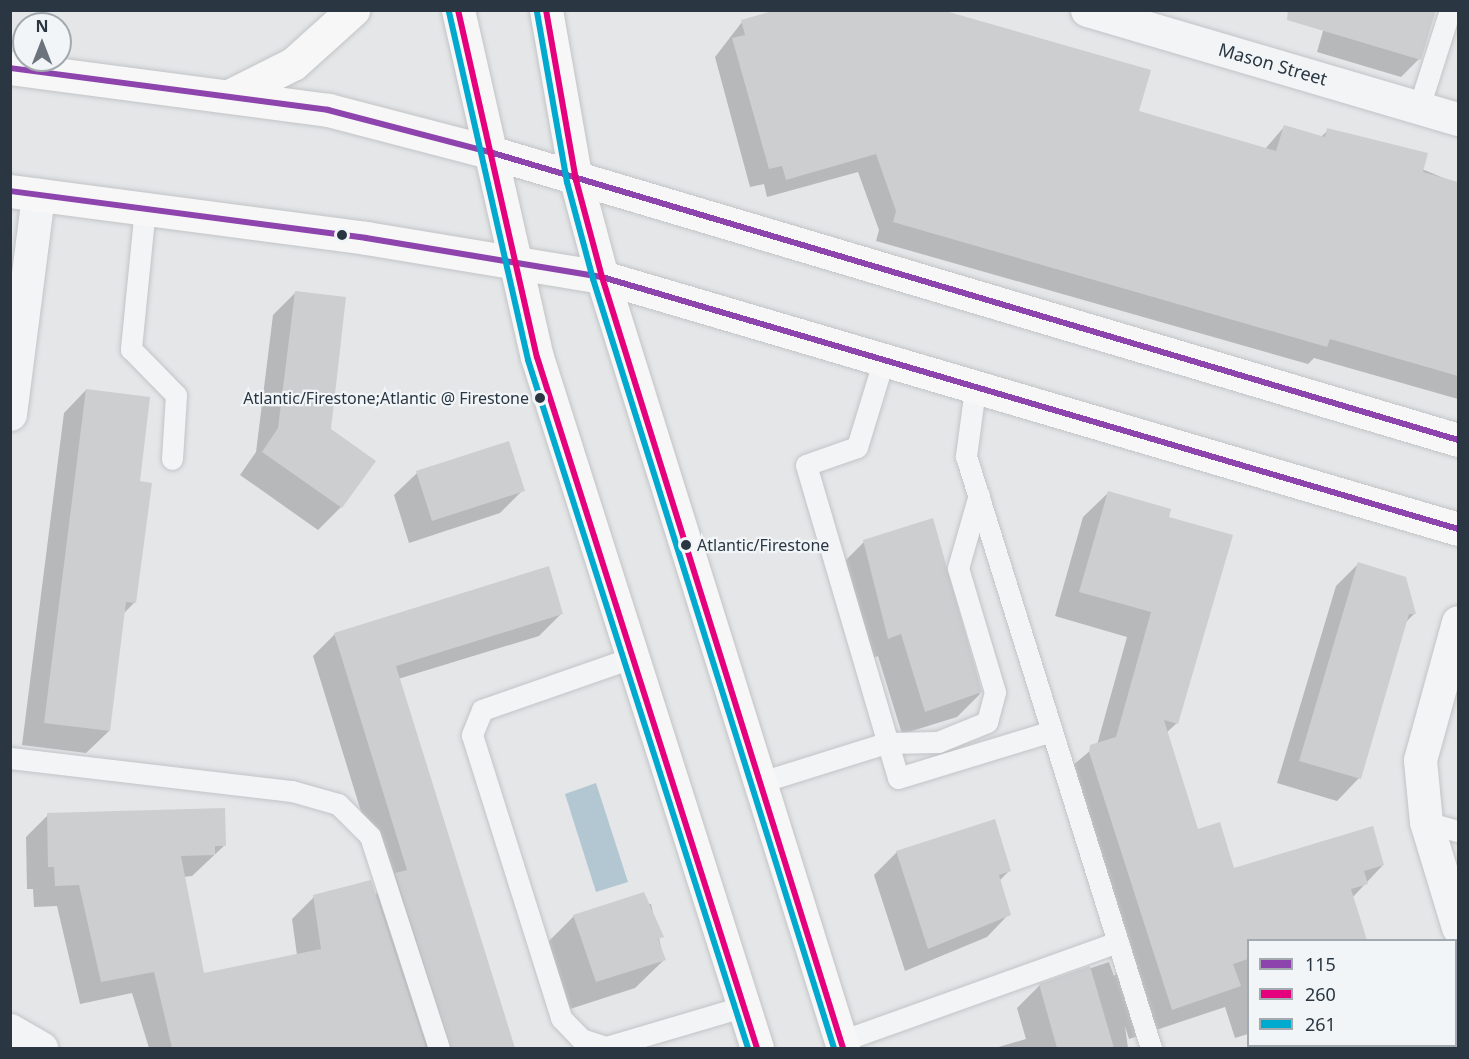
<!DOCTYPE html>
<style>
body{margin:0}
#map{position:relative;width:1469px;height:1059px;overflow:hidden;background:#e4e6e8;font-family:"Noto Sans",sans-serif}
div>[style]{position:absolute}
.water>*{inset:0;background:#b3c7d2}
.shadow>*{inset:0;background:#0003}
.building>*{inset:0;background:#ccced0}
.roads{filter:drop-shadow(0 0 2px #c2c4c6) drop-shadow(0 0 2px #c2c4c6)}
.lane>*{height:21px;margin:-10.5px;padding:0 10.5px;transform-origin:10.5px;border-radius:10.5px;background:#f3f4f5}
.street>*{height:33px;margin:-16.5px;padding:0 16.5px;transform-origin:16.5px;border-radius:16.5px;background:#f3f4f5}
.primary>*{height:33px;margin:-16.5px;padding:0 16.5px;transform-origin:16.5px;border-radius:16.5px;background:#f7f7f7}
.bus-1>*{height:6px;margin:-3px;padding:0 3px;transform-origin:3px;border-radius:3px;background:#8e44ad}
.bus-2>*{height:6px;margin:-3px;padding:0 3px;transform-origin:3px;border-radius:3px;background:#e5007d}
.bus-3>*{height:6px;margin:-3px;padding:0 3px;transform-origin:3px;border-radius:3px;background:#00a9ce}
.dots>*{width:16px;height:16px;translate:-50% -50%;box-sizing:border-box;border:3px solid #f2f5f7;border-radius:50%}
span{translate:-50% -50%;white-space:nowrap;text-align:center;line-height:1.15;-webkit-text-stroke:4.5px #f2f5f7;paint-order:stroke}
.bus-label{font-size:16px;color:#2a3742}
.right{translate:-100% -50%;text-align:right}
.left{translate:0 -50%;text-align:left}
.street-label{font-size:18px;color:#2a3742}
.frame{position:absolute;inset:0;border:12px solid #2a3742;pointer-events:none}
.legend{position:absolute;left:1247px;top:939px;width:210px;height:108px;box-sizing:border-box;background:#f2f5f7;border:2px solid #a2a9af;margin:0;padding:8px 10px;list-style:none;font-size:18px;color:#2a3742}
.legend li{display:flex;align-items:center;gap:12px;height:30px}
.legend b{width:30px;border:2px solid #a2a9af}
.north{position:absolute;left:12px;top:12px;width:60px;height:60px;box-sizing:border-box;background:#f2f5f7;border:2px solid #a2a9af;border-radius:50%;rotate:0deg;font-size:16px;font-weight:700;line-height:24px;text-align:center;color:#2a3742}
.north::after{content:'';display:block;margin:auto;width:21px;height:27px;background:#6b747c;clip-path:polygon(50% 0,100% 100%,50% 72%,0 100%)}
</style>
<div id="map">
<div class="water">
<div style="clip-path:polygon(596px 783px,628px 882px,596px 892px,565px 794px)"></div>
</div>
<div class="shadow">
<div style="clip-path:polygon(1329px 10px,1419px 59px,1401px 77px,1317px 52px)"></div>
<div style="clip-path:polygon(742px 22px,1137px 112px,1265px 149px,1284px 127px,1321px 137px,1328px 130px,1458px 184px,1458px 399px,1314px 358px,1308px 364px,876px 241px,879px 230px,858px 172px,767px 197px,764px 184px,750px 187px,715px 57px)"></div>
<div style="clip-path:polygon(296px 292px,330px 430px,341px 507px,318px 530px,240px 475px,256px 452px,273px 315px)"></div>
<div style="clip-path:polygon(86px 390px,139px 482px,135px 602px,123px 614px,109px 731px,86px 753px,22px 745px,64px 413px)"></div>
<div style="clip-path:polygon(417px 473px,523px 490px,500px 513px,409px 543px,394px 495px)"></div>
<div style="clip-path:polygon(1108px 493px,1167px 518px,1177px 723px,1166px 733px,1197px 831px,1233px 870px,1383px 865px,1352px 898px,1365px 940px,1248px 940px,1248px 1034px,1235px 1038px,1225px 1007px,1129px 1039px,1125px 1026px,1128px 1048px,995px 1048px,1026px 1039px,1017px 1008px,1040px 985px,1109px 962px,1114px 976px,1122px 968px,1066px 771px,1097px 745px,1127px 637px,1055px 616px,1083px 517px)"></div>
<div style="clip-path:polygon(932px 520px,980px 694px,957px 717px,902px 734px,878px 656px,865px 661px,841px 565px,864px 542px)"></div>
<div style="clip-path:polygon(1359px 563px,1414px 614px,1405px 623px,1359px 778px,1337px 801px,1277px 783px,1336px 586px)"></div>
<div style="clip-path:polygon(561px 614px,539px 636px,398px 679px,513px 1048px,149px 1048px,132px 993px,80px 1004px,57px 906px,34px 907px,33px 889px,27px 889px,26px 837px,48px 815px,225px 845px,192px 876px,183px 877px,203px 975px,297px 955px,292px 919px,314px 897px,374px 896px,384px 886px,313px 656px,335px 634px)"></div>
<div style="clip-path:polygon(897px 852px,1009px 871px,999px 881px,1009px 914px,987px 937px,905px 971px,874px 875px)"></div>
<div style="clip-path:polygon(651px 904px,664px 960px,635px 988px,567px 1010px,545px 945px,574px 916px)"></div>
</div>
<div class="building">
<div style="clip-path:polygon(776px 10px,942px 10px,1151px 70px,1139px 111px,1276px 151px,1284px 125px,1325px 137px,1327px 128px,1428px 153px,1423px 172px,1458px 182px,1458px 376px,1330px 339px,1327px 347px,893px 222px,896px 211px,876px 154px,786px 180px,782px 166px,769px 169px,732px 38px,745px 35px,741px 20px)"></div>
<div style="clip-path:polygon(1288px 10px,1436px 10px,1421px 60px,1287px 20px)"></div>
<div style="clip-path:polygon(295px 291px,346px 297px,331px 429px,376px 461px,342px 508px,262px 452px,278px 428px)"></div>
<div style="clip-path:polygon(86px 389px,150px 397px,140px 481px,152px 483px,136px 603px,126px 602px,110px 731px,44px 723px)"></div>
<div style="clip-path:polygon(509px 441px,525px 491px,432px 521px,416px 471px)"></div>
<div style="clip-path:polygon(1108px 491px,1171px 509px,1169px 517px,1233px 535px,1178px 724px,1164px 720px,1198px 829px,1220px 822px,1234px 868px,1373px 826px,1384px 865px,1364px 871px,1368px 884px,1351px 889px,1367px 940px,1248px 940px,1248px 959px,1233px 964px,1241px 986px,1172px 1010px,1089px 752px,1090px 745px,1116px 737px,1151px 612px,1079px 592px)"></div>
<div style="clip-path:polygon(933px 518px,982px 692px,925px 712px,901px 634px,888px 639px,863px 540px)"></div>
<div style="clip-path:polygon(1358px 562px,1406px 577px,1416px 614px,1409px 614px,1361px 779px,1299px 761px)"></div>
<div style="clip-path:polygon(549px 566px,563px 614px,396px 666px,515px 1048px,451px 1048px,395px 873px,407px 870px,334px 633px)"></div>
<div style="clip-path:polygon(225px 808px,226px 846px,215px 846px,215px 855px,181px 856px,204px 973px,321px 949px,313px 895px,371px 880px,426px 1048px,172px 1048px,154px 972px,101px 982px,79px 885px,55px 886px,54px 867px,48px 867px,47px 813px)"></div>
<div style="clip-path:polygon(995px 819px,1011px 871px,999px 875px,1011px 915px,928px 949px,896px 851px)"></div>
<div style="clip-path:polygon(644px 892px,664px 937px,658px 939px,666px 960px,596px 982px,573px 915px)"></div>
<div style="clip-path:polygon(1090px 966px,1114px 1048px,1057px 1048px,1039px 984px)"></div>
</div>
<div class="roads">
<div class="lane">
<div style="left:1419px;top:107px;width:102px;rotate:-72.3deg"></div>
<div style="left:145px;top:208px;width:142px;rotate:95.7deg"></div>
<div style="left:131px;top:349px;width:64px;rotate:45.6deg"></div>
<div style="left:176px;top:395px;width:64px;rotate:93.6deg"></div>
<div style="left:883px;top:362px;width:89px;rotate:107deg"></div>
<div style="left:857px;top:447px;width:54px;rotate:160.6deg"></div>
<div style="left:806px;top:465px;width:326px;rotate:73.6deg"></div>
<div style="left:898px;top:778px;width:161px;rotate:-17deg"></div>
<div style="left:975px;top:389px;width:68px;rotate:97.7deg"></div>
<div style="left:966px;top:456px;width:620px;rotate:72.65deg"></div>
<div style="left:631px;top:658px;width:158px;rotate:160.8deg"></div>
<div style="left:482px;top:710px;width:27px;rotate:112deg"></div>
<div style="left:472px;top:735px;width:297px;rotate:72.5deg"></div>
<div style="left:561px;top:1018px;width:29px;rotate:46deg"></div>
<div style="left:581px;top:1039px;width:26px;rotate:18deg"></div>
<div style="left:606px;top:1047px;width:142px;rotate:-16.4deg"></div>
<div style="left:10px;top:758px;width:284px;rotate:6.7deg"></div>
<div style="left:292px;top:791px;width:48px;rotate:15.8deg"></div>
<div style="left:338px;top:804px;width:45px;rotate:45deg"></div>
<div style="left:370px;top:836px;width:223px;rotate:72deg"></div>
<div style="left:758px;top:783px;width:134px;rotate:-17.4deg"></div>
<div style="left:886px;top:743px;width:52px;rotate:-1.1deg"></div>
<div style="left:938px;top:742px;width:53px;rotate:-22.2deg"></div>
<div style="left:987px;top:722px;width:31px;rotate:-75deg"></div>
<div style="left:995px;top:692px;width:129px;rotate:-106.6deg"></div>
<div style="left:958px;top:568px;width:76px;rotate:-74deg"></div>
<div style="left:1426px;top:822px;width:33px;rotate:16deg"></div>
<div style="left:841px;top:1041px;width:294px;rotate:-19.7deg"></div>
</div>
<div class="street">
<div style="left:1087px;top:10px;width:387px;rotate:16.4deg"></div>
<div style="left:10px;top:414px;width:221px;rotate:-82.7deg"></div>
<div style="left:1458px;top:622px;width:143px;rotate:105.4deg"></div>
<div style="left:1420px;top:760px;width:62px;rotate:84.5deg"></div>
<div style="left:1426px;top:822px;width:110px;rotate:73.1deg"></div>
<div style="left:10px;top:1030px;width:36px;rotate:30deg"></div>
</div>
<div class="primary">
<div style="left:458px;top:10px;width:356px;rotate:77.2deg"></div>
<div style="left:537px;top:357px;width:725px;rotate:72.34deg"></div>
<div style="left:546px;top:10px;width:173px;rotate:80deg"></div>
<div style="left:576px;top:180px;width:100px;rotate:75deg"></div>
<div style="left:602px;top:277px;width:808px;rotate:72.64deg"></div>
<div style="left:10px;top:68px;width:321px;rotate:7.5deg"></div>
<div style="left:328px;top:110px;width:171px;rotate:14.6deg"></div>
<div style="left:493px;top:153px;width:1007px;rotate:16.56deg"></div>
<div style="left:231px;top:95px;width:69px;rotate:-26.6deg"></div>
<div style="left:293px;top:64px;width:81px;rotate:-42deg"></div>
<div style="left:10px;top:191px;width:359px;rotate:7.5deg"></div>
<div style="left:366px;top:238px;width:239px;rotate:9.4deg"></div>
<div style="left:602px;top:277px;width:892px;rotate:16.4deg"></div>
</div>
</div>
<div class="bus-1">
<div style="left:10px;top:68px;width:321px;rotate:7.5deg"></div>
<div style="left:328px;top:110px;width:171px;rotate:14.6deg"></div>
<div style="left:493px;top:153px;width:1007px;rotate:16.56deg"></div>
<div style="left:10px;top:191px;width:359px;rotate:7.5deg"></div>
<div style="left:366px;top:238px;width:239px;rotate:9.4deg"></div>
<div style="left:602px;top:277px;width:892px;rotate:16.4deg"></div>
</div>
<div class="bus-2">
<div style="left:458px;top:10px;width:356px;rotate:77.2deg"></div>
<div style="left:537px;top:357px;width:725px;rotate:72.34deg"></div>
<div style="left:546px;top:10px;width:173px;rotate:80deg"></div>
<div style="left:576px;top:180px;width:100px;rotate:75deg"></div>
<div style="left:602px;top:277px;width:808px;rotate:72.64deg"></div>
</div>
<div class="bus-3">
<div style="left:449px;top:12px;width:357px;rotate:77.2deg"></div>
<div style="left:528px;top:360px;width:722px;rotate:72.27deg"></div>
<div style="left:537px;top:12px;width:173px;rotate:80deg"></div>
<div style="left:567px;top:182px;width:100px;rotate:75deg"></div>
<div style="left:593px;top:279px;width:806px;rotate:72.6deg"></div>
</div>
<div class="dots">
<div style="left:342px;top:235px;background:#2a3742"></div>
<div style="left:540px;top:398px;background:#2a3742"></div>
<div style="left:686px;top:545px;background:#2a3742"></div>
</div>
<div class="bus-label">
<span class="right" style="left:529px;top:398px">Atlantic/Firestone;Atlantic @ Firestone</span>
<span class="left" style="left:697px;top:545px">Atlantic/Firestone</span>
</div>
<div class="street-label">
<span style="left:1273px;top:64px;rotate:16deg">Mason Street</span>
</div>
<div class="frame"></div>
<ul class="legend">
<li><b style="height:8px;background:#8e44ad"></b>115</li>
<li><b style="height:8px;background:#e5007d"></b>260</li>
<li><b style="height:8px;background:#00a9ce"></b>261</li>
</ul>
<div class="north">N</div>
</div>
